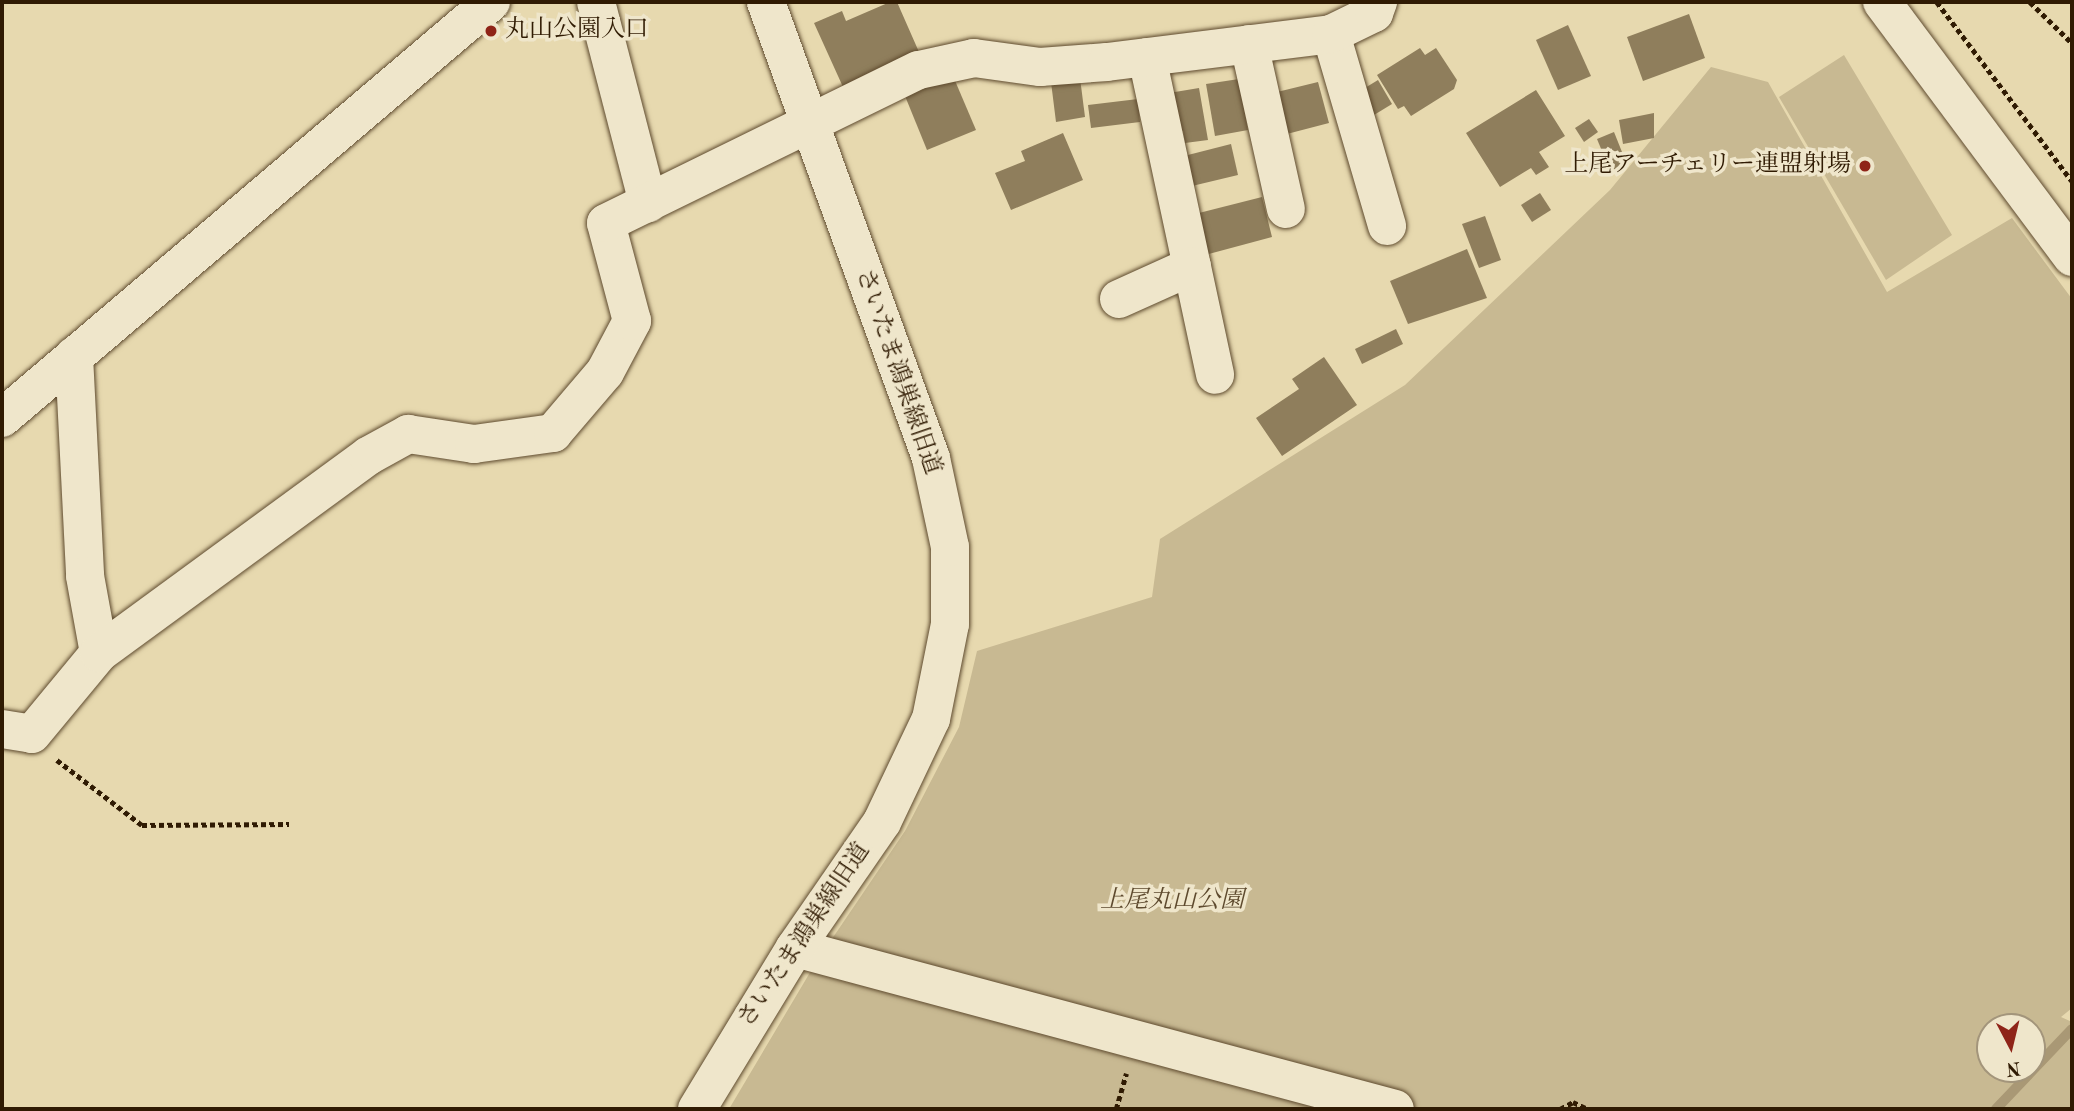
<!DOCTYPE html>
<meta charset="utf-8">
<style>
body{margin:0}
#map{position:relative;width:2074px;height:1111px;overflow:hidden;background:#e7d9af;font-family:"Old Standard TT","Noto Serif JP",serif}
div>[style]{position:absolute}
.green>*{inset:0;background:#c8b992}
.stream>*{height:10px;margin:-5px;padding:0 5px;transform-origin:5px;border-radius:5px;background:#a99875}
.building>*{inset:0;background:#8f7e5c}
.path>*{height:4.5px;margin-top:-2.25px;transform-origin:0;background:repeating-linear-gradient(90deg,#301b03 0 5px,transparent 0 8.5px)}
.roads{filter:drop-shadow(0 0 2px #5e4a2e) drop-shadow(0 0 2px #5e4a2e)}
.minor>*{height:38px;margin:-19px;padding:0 19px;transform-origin:19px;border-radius:19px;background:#efe6cb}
.dots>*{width:19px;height:19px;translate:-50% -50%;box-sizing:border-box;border:4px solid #efe6cb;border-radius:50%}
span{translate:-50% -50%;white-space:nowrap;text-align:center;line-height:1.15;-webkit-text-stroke:7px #efe6cb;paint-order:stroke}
.poi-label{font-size:24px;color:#301b03}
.left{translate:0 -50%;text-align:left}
.right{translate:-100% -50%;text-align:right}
.street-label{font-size:24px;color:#301b03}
.park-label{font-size:24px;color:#5e4a2e;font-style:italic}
.frame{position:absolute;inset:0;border:4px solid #301b03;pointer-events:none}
.north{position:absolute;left:1976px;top:1013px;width:70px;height:70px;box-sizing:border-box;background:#efe6cb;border:2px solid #a3957b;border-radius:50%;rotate:173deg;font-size:19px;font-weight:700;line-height:28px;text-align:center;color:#301b03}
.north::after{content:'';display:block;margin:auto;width:24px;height:32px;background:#8f2418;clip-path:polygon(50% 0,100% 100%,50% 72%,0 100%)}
</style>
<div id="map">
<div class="green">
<div style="clip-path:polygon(1844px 55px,1952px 235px,1886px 280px,1779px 97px)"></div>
<div style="clip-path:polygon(evenodd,1711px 67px,1768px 82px,1887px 292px,2012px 218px,2072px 299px,2072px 1008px,2061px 1017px,2072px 1022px,2072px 1109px,729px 1109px,815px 964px,905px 831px,959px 727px,977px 651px,1152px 597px,1160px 539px,1405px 385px,1610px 190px,1711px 67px,1990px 1027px,2032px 1027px,2032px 1069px,1990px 1069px,1990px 1027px)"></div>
</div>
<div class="stream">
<div style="left:1996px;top:1109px;width:110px;rotate:-46.5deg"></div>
</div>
<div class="building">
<div style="clip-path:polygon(890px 2px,897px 2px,919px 52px,843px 87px,814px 23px,842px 11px,846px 21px)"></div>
<div style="clip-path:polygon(1689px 14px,1705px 58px,1643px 81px,1627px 37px)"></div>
<div style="clip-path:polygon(1568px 25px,1591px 76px,1558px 90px,1536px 40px)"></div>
<div style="clip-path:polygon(1420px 48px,1425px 55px,1436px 48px,1457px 80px,1454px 89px,1411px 116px,1404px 106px,1398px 109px,1377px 75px)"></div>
<div style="clip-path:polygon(953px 76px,976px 130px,927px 150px,905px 96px)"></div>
<div style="clip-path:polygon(1080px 78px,1085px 117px,1056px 122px,1051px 82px)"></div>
<div style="clip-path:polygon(1239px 79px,1248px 130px,1215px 136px,1206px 84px)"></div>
<div style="clip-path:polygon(1378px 80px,1392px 104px,1374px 115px,1360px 91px)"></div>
<div style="clip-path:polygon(1318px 82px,1329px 123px,1283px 135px,1273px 93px)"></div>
<div style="clip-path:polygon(1199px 88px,1208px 140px,1185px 143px,1183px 131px,1175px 132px,1169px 93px)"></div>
<div style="clip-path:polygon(1536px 90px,1565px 136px,1539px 152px,1549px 167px,1536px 175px,1531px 168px,1500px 187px,1466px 133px)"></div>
<div style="clip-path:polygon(1138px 99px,1140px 122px,1091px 128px,1088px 105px)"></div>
<div style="clip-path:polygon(1654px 113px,1654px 138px,1623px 144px,1619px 120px)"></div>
<div style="clip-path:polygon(1589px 119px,1598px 132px,1584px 142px,1575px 128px)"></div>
<div style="clip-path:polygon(1614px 132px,1628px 167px,1611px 173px,1597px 139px)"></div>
<div style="clip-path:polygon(1063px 133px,1083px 180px,1011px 210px,995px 173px,1025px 161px,1021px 151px)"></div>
<div style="clip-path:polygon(1231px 144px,1238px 175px,1192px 186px,1184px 156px)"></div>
<div style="clip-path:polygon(1540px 193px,1551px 210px,1532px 222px,1521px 205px)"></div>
<div style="clip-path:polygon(1262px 197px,1272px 237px,1205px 255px,1195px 214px)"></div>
<div style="clip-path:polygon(1485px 216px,1501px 260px,1479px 268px,1462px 224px)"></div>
<div style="clip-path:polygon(1467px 249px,1487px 298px,1408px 324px,1390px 281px)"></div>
<div style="clip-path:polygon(1396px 329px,1403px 344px,1362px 364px,1355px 349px)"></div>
<div style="clip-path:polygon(1324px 357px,1357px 405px,1282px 456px,1256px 418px,1299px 389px,1292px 379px)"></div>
</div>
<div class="path">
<div style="left:1937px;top:2px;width:224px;rotate:53deg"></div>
<div style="left:2030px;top:2px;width:59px;rotate:44.3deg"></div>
<div style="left:57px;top:760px;width:107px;rotate:37.4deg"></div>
<div style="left:142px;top:825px;width:147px;rotate:-0.4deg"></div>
<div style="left:1116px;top:1109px;width:37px;rotate:-74deg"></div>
<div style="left:1560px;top:1109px;width:15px;rotate:-28deg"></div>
<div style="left:1573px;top:1102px;width:17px;rotate:25deg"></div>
</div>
<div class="roads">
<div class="minor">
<div style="left:596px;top:2px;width:208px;rotate:75.5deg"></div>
<div style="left:1882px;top:2px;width:318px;rotate:53.3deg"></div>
<div style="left:1331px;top:34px;width:200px;rotate:73.7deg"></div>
<div style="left:1249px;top:44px;width:169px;rotate:77.4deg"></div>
<div style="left:1147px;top:57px;width:325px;rotate:77.9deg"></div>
<div style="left:1119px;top:299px;width:80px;rotate:-24.3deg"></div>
<div style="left:74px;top:356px;width:220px;rotate:87.1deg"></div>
<div style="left:85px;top:576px;width:78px;rotate:79.7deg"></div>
<div style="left:2px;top:418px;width:642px;rotate:-40.39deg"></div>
<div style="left:2px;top:729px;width:30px;rotate:9deg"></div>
<div style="left:32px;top:734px;width:105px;rotate:-50.4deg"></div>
<div style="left:99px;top:653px;width:333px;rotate:-36.2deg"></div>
<div style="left:368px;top:456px;width:46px;rotate:-28.8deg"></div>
<div style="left:408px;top:434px;width:67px;rotate:8.6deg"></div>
<div style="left:474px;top:444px;width:80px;rotate:-7.9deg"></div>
<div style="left:553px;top:433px;width:80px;rotate:-49.6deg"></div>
<div style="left:605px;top:372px;width:58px;rotate:-62.1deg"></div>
<div style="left:632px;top:321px;width:101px;rotate:-104.9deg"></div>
<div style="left:606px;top:223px;width:348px;rotate:-26.1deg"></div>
<div style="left:919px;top:70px;width:56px;rotate:-12.3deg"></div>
<div style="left:974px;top:58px;width:67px;rotate:7.8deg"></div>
<div style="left:1040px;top:67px;width:67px;rotate:-4.3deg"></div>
<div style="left:1107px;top:62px;width:226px;rotate:-7.1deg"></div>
<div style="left:1331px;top:34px;width:48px;rotate:-26deg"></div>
<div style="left:1374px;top:13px;width:12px;rotate:-70deg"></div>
<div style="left:795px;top:948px;width:621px;rotate:15.02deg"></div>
<div style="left:697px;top:1109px;width:188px;rotate:-58.7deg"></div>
<div style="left:795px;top:948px;width:153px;rotate:-55.4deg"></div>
<div style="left:882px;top:822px;width:114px;rotate:-64.6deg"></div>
<div style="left:931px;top:719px;width:97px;rotate:-78.7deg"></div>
<div style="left:950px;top:624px;width:77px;rotate:-90deg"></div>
<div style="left:950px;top:547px;width:91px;rotate:-102.1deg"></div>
<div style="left:931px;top:458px;width:485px;rotate:-109.9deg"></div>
</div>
</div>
<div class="dots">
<div style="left:491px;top:31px;background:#8f2418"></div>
<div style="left:1865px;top:166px;background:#8f2418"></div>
</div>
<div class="poi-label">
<span class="left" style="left:505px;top:31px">丸山公園入口</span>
<span class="right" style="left:1851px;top:166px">上尾アーチェリー連盟射場</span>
</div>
<div class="street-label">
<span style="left:897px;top:372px;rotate:71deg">さいたま鴻巣線旧道</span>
<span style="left:805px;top:936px;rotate:-56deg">さいたま鴻巣線旧道</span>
</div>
<div class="park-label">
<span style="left:1172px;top:902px">上尾丸山公園</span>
</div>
<div class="frame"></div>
<div class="north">N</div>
</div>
